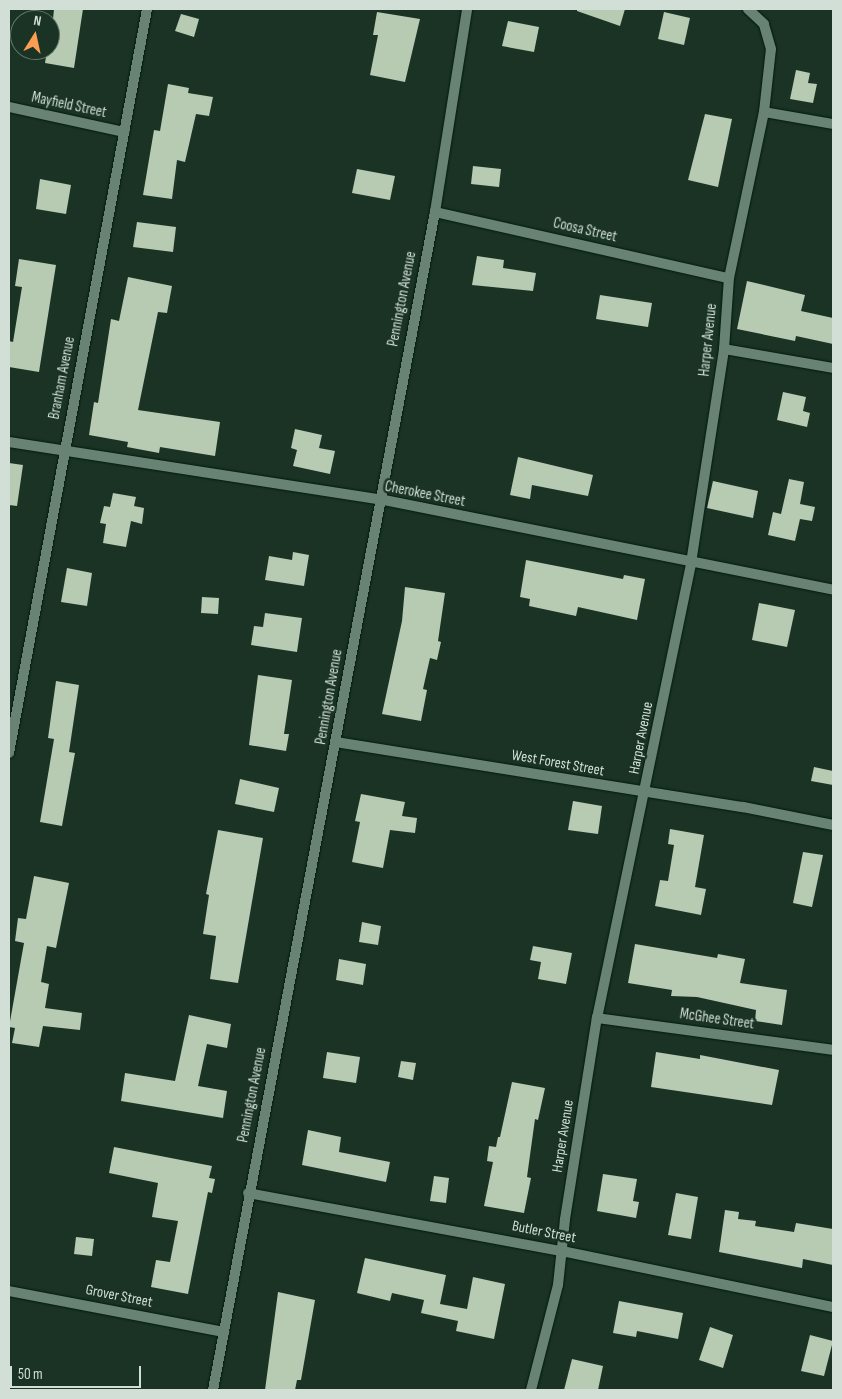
<!DOCTYPE html>
<style>
body{margin:0}
#map{position:relative;width:842px;height:1399px;overflow:hidden;background:#1a3325;font-family:"Sofia Sans Condensed",sans-serif}
div>[style]{position:absolute}
.building>*{inset:0;background:#b7cab2}
.roads{filter:drop-shadow(0 0 1px #031a0e) drop-shadow(0 0 1px #031a0e)}
.minor>*{height:10px;margin:-5px;padding:0 5px;transform-origin:5px;border-radius:5px;background:#688373}
span{translate:-50% -50%;white-space:nowrap;text-align:center;line-height:1.15;-webkit-text-stroke:5px #1a3325;paint-order:stroke}
.street-label{font-size:15px;color:#d1dfd6}
.frame{position:absolute;inset:0;border:10px solid #d1dfd6;pointer-events:none}
.north{position:absolute;left:10px;top:10px;width:50px;height:50px;box-sizing:border-box;background:#1a3325;border:1px solid #63786c;border-radius:50%;rotate:10deg;font-size:14px;font-weight:700;line-height:20px;text-align:center;color:#d1dfd6}
.north::after{content:'';display:block;margin:auto;width:18px;height:22px;background:#fb9e51;clip-path:polygon(50% 0,100% 100%,50% 72%,0 100%)}
.scale{position:absolute;left:10px;top:1366px;width:131px;height:22px;box-sizing:border-box;border:2px solid #d1dfd6;border-top:0;padding-left:6px;font-size:15px;line-height:18px;white-space:nowrap;color:#d1dfd6;-webkit-text-stroke:4px #1a3325;paint-order:stroke}
</style>
<div id="map">
<div class="building">
<div style="clip-path:polygon(54px 9px,83px 9px,74px 68px,45px 63px,47px 50px,50px 50px)"></div>
<div style="clip-path:polygon(577px 9px,625px 9px,620px 26px,577px 11px)"></div>
<div style="clip-path:polygon(377px 12px,420px 19px,405px 82px,370px 75px,378px 35px,373px 35px)"></div>
<div style="clip-path:polygon(664px 12px,690px 18px,684px 45px,658px 39px)"></div>
<div style="clip-path:polygon(181px 14px,199px 19px,194px 37px,175px 31px)"></div>
<div style="clip-path:polygon(508px 21px,539px 27px,534px 52px,502px 46px)"></div>
<div style="clip-path:polygon(796px 70px,810px 73px,808px 83px,817px 84px,813px 103px,790px 99px)"></div>
<div style="clip-path:polygon(168px 84px,189px 88px,188px 93px,213px 97px,209px 116px,196px 114px,185px 162px,177px 160px,172px 199px,143px 195px,154px 130px,160px 131px)"></div>
<div style="clip-path:polygon(705px 114px,732px 119px,718px 187px,688px 180px)"></div>
<div style="clip-path:polygon(473px 166px,501px 169px,499px 187px,471px 184px)"></div>
<div style="clip-path:polygon(357px 169px,395px 176px,390px 200px,352px 193px)"></div>
<div style="clip-path:polygon(40px 179px,71px 185px,66px 214px,36px 209px)"></div>
<div style="clip-path:polygon(137px 222px,176px 227px,173px 252px,133px 247px)"></div>
<div style="clip-path:polygon(477px 256px,504px 260px,503px 268px,536px 273px,533px 291px,472px 285px)"></div>
<div style="clip-path:polygon(19px 259px,56px 265px,39px 372px,9px 367px,9px 341px,13px 342px,22px 287px,15px 286px)"></div>
<div style="clip-path:polygon(128px 277px,172px 286px,167px 313px,158px 312px,138px 410px,220px 422px,215px 456px,160px 447px,159px 453px,127px 447px,128px 442px,89px 435px,94px 402px,98px 403px,111px 319px,119px 321px)"></div>
<div style="clip-path:polygon(747px 281px,805px 295px,801px 311px,833px 318px,833px 344px,796px 336px,795px 341px,737px 329px)"></div>
<div style="clip-path:polygon(600px 295px,652px 303px,648px 327px,596px 319px)"></div>
<div style="clip-path:polygon(783px 392px,806px 397px,803px 411px,810px 413px,807px 427px,777px 420px)"></div>
<div style="clip-path:polygon(295px 429px,322px 435px,319px 448px,335px 451px,330px 474px,293px 466px,297px 450px,291px 448px)"></div>
<div style="clip-path:polygon(518px 457px,593px 475px,588px 496px,532px 485px,530px 499px,510px 495px)"></div>
<div style="clip-path:polygon(9px 463px,23px 465px,17px 506px,9px 505px)"></div>
<div style="clip-path:polygon(789px 479px,804px 482px,800px 504px,815px 507px,812px 521px,800px 519px,795px 541px,768px 535px,773px 512px,781px 514px)"></div>
<div style="clip-path:polygon(713px 481px,758px 491px,753px 518px,707px 508px)"></div>
<div style="clip-path:polygon(113px 493px,136px 497px,134px 506px,144px 508px,142px 524px,131px 521px,126px 547px,103px 543px,106px 524px,100px 523px,104px 506px,110px 507px)"></div>
<div style="clip-path:polygon(293px 552px,309px 555px,304px 586px,265px 580px,269px 556px,292px 560px)"></div>
<div style="clip-path:polygon(526px 560px,623px 579px,624px 575px,645px 579px,637px 620px,578px 607px,576px 616px,529px 606px,530px 599px,520px 597px)"></div>
<div style="clip-path:polygon(67px 568px,92px 573px,87px 606px,61px 602px)"></div>
<div style="clip-path:polygon(405px 587px,445px 593px,438px 641px,441px 642px,437px 660px,430px 658px,423px 689px,427px 690px,421px 721px,382px 714px,402px 621px)"></div>
<div style="clip-path:polygon(202px 597px,219px 598px,218px 614px,201px 613px)"></div>
<div style="clip-path:polygon(759px 603px,795px 610px,787px 647px,752px 640px)"></div>
<div style="clip-path:polygon(265px 613px,302px 618px,297px 652px,251px 645px,254px 626px,263px 627px)"></div>
<div style="clip-path:polygon(258px 675px,292px 680px,284px 734px,289px 734px,286px 751px,249px 745px)"></div>
<div style="clip-path:polygon(56px 681px,79px 685px,69px 752px,75px 753px,62px 826px,40px 822px,54px 739px,48px 738px)"></div>
<div style="clip-path:polygon(814px 767px,833px 771px,833px 785px,811px 781px)"></div>
<div style="clip-path:polygon(240px 779px,279px 788px,274px 812px,235px 804px)"></div>
<div style="clip-path:polygon(361px 794px,405px 802px,402px 816px,417px 818px,415px 833px,390px 830px,383px 868px,352px 862px,360px 822px,355px 821px)"></div>
<div style="clip-path:polygon(573px 801px,602px 806px,598px 834px,568px 830px)"></div>
<div style="clip-path:polygon(670px 829px,704px 835px,695px 887px,706px 889px,701px 915px,655px 906px,660px 880px,668px 881px,674px 845px,668px 844px)"></div>
<div style="clip-path:polygon(218px 830px,263px 838px,238px 983px,210px 979px,216px 936px,203px 934px,209px 895px,206px 894px)"></div>
<div style="clip-path:polygon(803px 852px,823px 855px,812px 907px,793px 903px)"></div>
<div style="clip-path:polygon(34px 876px,69px 883px,56px 948px,47px 946px,41px 982px,49px 984px,45px 1008px,82px 1013px,80px 1030px,43px 1026px,39px 1047px,12px 1043px,15px 1028px,9px 1027px,24px 943px,15px 941px,18px 918px,26px 919px)"></div>
<div style="clip-path:polygon(362px 922px,381px 926px,378px 945px,359px 942px)"></div>
<div style="clip-path:polygon(635px 944px,717px 958px,718px 954px,745px 959px,740px 983px,787px 990px,782px 1025px,755px 1021px,756px 1010px,697px 997px,671px 996px,672px 990px,628px 983px)"></div>
<div style="clip-path:polygon(533px 946px,572px 953px,566px 984px,538px 979px,541px 962px,530px 960px)"></div>
<div style="clip-path:polygon(339px 959px,366px 964px,363px 985px,336px 980px)"></div>
<div style="clip-path:polygon(189px 1015px,231px 1024px,227px 1048px,207px 1044px,198px 1086px,227px 1091px,223px 1118px,121px 1101px,125px 1073px,175px 1081px)"></div>
<div style="clip-path:polygon(327px 1052px,360px 1057px,356px 1083px,323px 1078px)"></div>
<div style="clip-path:polygon(656px 1052px,700px 1059px,700px 1055px,779px 1070px,772px 1105px,651px 1087px)"></div>
<div style="clip-path:polygon(401px 1061px,416px 1063px,413px 1080px,398px 1077px)"></div>
<div style="clip-path:polygon(512px 1082px,545px 1088px,538px 1120px,535px 1119px,527px 1177px,531px 1178px,524px 1213px,484px 1206px,493px 1162px,487px 1161px,489px 1146px,496px 1147px,498px 1137px,500px 1137px)"></div>
<div style="clip-path:polygon(308px 1130px,341px 1137px,339px 1152px,390px 1162px,386px 1182px,302px 1165px)"></div>
<div style="clip-path:polygon(114px 1147px,212px 1166px,209px 1178px,215px 1179px,212px 1193px,208px 1192px,188px 1294px,151px 1287px,156px 1260px,170px 1262px,178px 1221px,152px 1217px,158px 1183px,109px 1173px)"></div>
<div style="clip-path:polygon(603px 1174px,637px 1179px,633px 1201px,639px 1202px,636px 1218px,597px 1211px)"></div>
<div style="clip-path:polygon(434px 1176px,449px 1178px,446px 1203px,430px 1201px)"></div>
<div style="clip-path:polygon(676px 1193px,698px 1197px,691px 1239px,668px 1235px)"></div>
<div style="clip-path:polygon(725px 1210px,739px 1212px,738px 1219px,756px 1221px,755px 1226px,794px 1232px,796px 1223px,833px 1229px,833px 1265px,803px 1259px,802px 1268px,719px 1252px)"></div>
<div style="clip-path:polygon(76px 1237px,94px 1239px,92px 1256px,74px 1254px)"></div>
<div style="clip-path:polygon(365px 1258px,446px 1275px,440px 1304px,467px 1309px,473px 1277px,505px 1284px,494px 1339px,456px 1331px,458px 1321px,421px 1313px,424px 1300px,392px 1293px,390px 1301px,357px 1293px)"></div>
<div style="clip-path:polygon(278px 1292px,315px 1300px,301px 1380px,297px 1380px,295px 1390px,265px 1390px)"></div>
<div style="clip-path:polygon(619px 1301px,683px 1313px,678px 1339px,637px 1331px,636px 1337px,613px 1333px)"></div>
<div style="clip-path:polygon(710px 1327px,733px 1335px,723px 1368px,699px 1360px)"></div>
<div style="clip-path:polygon(810px 1335px,833px 1341px,824px 1376px,801px 1371px)"></div>
<div style="clip-path:polygon(572px 1359px,603px 1366px,598px 1390px,564px 1390px)"></div>
</div>
<div class="roads">
<div class="minor">
<div style="left:9px;top:107px;width:118px;rotate:12.3deg"></div>
<div style="left:764px;top:112px;width:70px;rotate:9.9deg"></div>
<div style="left:435px;top:212px;width:301px;rotate:12.7deg"></div>
<div style="left:724px;top:349px;width:111px;rotate:9.9deg"></div>
<div style="left:9px;top:442px;width:374px;rotate:8.8deg"></div>
<div style="left:379px;top:499px;width:463px;rotate:11.3deg"></div>
<div style="left:336px;top:742px;width:412px;rotate:9.1deg"></div>
<div style="left:743px;top:807px;width:92px;rotate:11.3deg"></div>
<div style="left:9px;top:753px;width:757px;rotate:-79.49deg"></div>
<div style="left:597px;top:1018px;width:238px;rotate:7.7deg"></div>
<div style="left:248px;top:1193px;width:319px;rotate:10.5deg"></div>
<div style="left:562px;top:1251px;width:277px;rotate:11.7deg"></div>
<div style="left:9px;top:1291px;width:219px;rotate:10.8deg"></div>
<div style="left:213px;top:1390px;width:1199px;rotate:-79.33deg"></div>
<div style="left:435px;top:212px;width:206px;rotate:-81deg"></div>
<div style="left:531px;top:1390px;width:108px;rotate:-75.6deg"></div>
<div style="left:558px;top:1285px;width:66px;rotate:-83.9deg"></div>
<div style="left:565px;top:1219px;width:204px;rotate:-81deg"></div>
<div style="left:597px;top:1018px;width:465px;rotate:-78.3deg"></div>
<div style="left:691px;top:563px;width:217px;rotate:-81.2deg"></div>
<div style="left:724px;top:349px;width:71px;rotate:-86deg"></div>
<div style="left:729px;top:278px;width:170px;rotate:-78.1deg"></div>
<div style="left:764px;top:112px;width:63px;rotate:-83.7deg"></div>
<div style="left:771px;top:49px;width:26px;rotate:-106deg"></div>
<div style="left:764px;top:24px;width:22px;rotate:-137deg"></div>
</div>
</div>
<div class="street-label">
<span style="left:69px;top:105px;rotate:12deg">Mayfield Street</span>
<span style="left:585px;top:230px;rotate:13deg">Coosa Street</span>
<span style="left:402px;top:299px;rotate:-79deg">Pennington Avenue</span>
<span style="left:708px;top:340px;rotate:-84deg">Harper Avenue</span>
<span style="left:62px;top:378px;rotate:-79deg">Branham Avenue</span>
<span style="left:425px;top:494px;rotate:11deg">Cherokee Street</span>
<span style="left:329px;top:697px;rotate:-80deg">Pennington Avenue</span>
<span style="left:641px;top:738px;rotate:-79deg">Harper Avenue</span>
<span style="left:558px;top:763px;rotate:10deg">West Forest Street</span>
<span style="left:717px;top:1019px;rotate:8deg">McGhee Street</span>
<span style="left:252px;top:1095px;rotate:-79deg">Pennington Avenue</span>
<span style="left:563px;top:1136px;rotate:-81deg">Harper Avenue</span>
<span style="left:544px;top:1232px;rotate:11deg">Butler Street</span>
<span style="left:119px;top:1296px;rotate:11deg">Grover Street</span>
</div>
<div class="frame"></div>
<div class="north">N</div>
<div class="scale">50 m</div>
</div>
